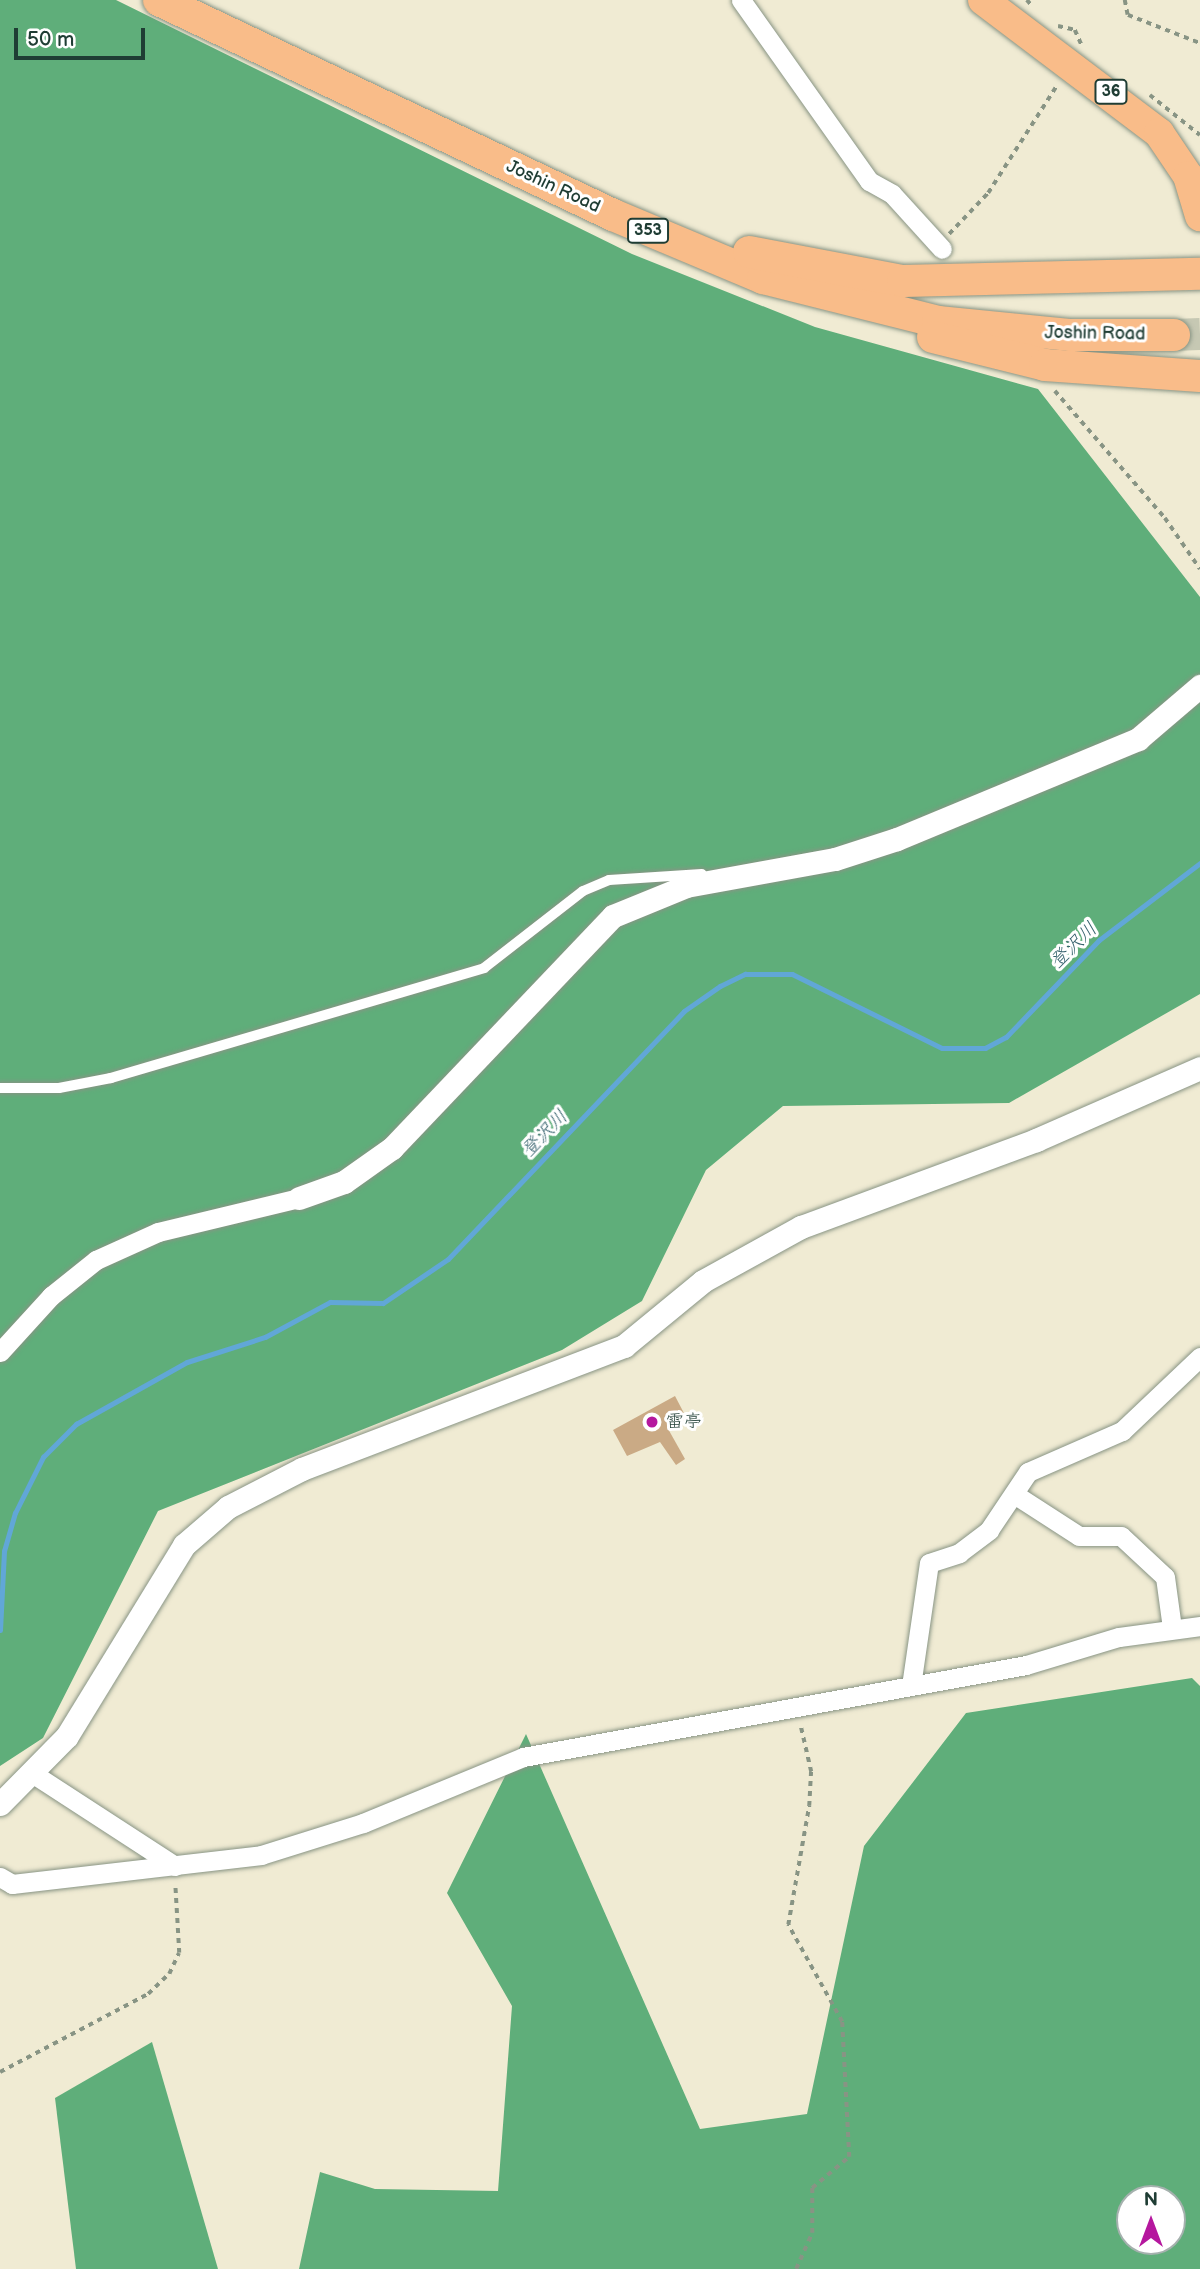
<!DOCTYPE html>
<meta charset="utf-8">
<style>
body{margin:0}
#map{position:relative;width:1200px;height:2269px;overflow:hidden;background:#f0ebd3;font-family:"Balsamiq Sans","Klee One",sans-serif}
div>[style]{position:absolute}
.forest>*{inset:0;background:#5fae7a}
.stream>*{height:5px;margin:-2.5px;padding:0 2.5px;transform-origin:2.5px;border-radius:2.5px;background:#61a7d7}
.building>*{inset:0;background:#caaa85}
.trunk-tunnel>*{height:32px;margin-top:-16px;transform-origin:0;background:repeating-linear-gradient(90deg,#c6c8b3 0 32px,transparent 0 48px)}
.path>*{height:3.5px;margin-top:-1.75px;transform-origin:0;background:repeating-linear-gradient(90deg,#889484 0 5px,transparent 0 10px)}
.roads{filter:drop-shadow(0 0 2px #889484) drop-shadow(0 0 2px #889484)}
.service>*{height:10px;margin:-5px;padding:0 5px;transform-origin:5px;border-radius:5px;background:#fff}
.minor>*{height:19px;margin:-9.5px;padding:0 9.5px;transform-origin:9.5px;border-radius:9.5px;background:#fff}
.tertiary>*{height:23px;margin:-11.5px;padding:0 11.5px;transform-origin:11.5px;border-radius:11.5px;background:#fff}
.primary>*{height:30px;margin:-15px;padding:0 15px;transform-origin:15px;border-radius:15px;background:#f9bc89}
.trunk>*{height:32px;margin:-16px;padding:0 16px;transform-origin:16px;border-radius:16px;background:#f9bc89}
.dots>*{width:19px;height:19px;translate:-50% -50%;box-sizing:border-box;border:4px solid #fff;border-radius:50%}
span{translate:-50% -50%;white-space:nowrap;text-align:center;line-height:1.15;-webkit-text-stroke:6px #fff;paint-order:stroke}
.shield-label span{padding:2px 5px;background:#fff;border:2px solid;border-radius:5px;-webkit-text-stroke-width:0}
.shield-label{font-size:16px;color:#1f3d34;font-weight:700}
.street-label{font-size:18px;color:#1f3d34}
.poi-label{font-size:18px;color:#1f3d34}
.left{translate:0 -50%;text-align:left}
.water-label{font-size:19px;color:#36626d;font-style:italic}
.north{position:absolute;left:1116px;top:2185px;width:70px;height:70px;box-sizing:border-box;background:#fff;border:2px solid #a5b1ae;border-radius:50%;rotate:0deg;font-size:19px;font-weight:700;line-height:28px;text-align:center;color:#1f3d34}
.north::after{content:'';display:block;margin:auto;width:24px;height:32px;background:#b5179e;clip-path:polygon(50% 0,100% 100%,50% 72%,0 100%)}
.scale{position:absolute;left:14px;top:28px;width:131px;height:32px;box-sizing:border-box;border:4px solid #1f3d34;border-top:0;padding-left:9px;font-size:21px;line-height:24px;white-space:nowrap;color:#1f3d34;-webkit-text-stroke:5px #fff;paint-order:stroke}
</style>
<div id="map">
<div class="forest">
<div style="clip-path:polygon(0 0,116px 0,632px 254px,815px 327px,1038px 389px,1200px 597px,1200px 994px,1009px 1103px,783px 1106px,706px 1170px,642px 1301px,562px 1350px,158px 1511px,43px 1738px,0 1766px)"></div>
<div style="clip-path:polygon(evenodd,1192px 1678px,1200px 1686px,1200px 2269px,299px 2269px,320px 2172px,375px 2189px,498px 2191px,512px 2006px,447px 1893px,526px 1734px,700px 2129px,807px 2114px,864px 1846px,966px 1713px,1192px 1678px,1130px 2199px,1172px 2199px,1172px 2241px,1130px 2241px,1130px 2199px)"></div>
<div style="clip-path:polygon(152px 2042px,218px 2269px,76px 2269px,55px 2098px)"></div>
</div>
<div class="stream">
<div style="left:0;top:1630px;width:79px;rotate:-87.1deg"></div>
<div style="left:4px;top:1551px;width:40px;rotate:-74deg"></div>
<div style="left:15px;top:1513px;width:63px;rotate:-63.4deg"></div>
<div style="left:43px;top:1457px;width:47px;rotate:-45deg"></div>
<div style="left:76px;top:1424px;width:127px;rotate:-29.2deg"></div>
<div style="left:187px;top:1362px;width:82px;rotate:-17.8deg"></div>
<div style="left:265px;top:1337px;width:74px;rotate:-28.3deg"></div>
<div style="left:330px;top:1302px;width:53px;rotate:1.1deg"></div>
<div style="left:383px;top:1303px;width:78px;rotate:-34.1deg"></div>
<div style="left:448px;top:1259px;width:342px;rotate:-46.4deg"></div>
<div style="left:684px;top:1011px;width:44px;rotate:-34.8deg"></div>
<div style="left:720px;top:986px;width:28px;rotate:-26deg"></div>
<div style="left:745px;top:974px;width:47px"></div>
<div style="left:792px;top:974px;width:167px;rotate:26.3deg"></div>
<div style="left:942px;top:1048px;width:43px"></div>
<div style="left:985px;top:1048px;width:24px;rotate:-28deg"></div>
<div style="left:1006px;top:1037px;width:134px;rotate:-46.2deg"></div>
<div style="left:1099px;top:940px;width:127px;rotate:-37.3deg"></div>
</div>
<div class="building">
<div style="clip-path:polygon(675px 1396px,686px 1417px,667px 1427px,685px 1459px,676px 1465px,660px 1442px,627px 1456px,613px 1430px)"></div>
</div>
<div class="trunk-tunnel">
<div style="left:1174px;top:335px;width:26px;rotate:-2deg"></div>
</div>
<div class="path">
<div style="left:1027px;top:0;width:9px;rotate:49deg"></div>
<div style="left:1125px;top:0;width:15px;rotate:79deg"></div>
<div style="left:1128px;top:15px;width:77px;rotate:21.3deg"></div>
<div style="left:1058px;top:26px;width:17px;rotate:13deg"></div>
<div style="left:1075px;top:30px;width:17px;rotate:66deg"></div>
<div style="left:1150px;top:95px;width:64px;rotate:38.7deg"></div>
<div style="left:949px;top:234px;width:57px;rotate:-46.4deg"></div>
<div style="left:988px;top:193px;width:128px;rotate:-57.4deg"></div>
<div style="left:1055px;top:391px;width:168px;rotate:49.1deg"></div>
<div style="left:1165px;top:518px;width:62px;rotate:55.5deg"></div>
<div style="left:0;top:2072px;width:167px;rotate:-27.8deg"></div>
<div style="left:148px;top:1994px;width:29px;rotate:-44deg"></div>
<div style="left:169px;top:1974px;width:23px;rotate:-65deg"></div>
<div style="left:179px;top:1953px;width:69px;rotate:-93.3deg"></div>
<div style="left:796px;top:2269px;width:39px;rotate:-66deg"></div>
<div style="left:812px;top:2233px;width:45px;rotate:-90deg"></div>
<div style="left:812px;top:2188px;width:48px;rotate:-40deg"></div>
<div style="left:849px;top:2157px;width:135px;rotate:-93deg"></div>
<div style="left:842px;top:2022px;width:111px;rotate:-119.1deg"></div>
<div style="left:788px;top:1925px;width:121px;rotate:-80deg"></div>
<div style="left:809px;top:1806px;width:34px;rotate:-87deg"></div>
<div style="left:811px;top:1772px;width:49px;rotate:-102.9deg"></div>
</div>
<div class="roads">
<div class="service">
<div style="left:0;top:1088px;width:59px"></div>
<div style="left:59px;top:1088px;width:53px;rotate:-10.9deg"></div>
<div style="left:111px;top:1078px;width:389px;rotate:-16.4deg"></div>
<div style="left:484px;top:968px;width:125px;rotate:-37.9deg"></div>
<div style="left:583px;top:891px;width:28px;rotate:-23deg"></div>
<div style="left:609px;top:880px;width:93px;rotate:-3.7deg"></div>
</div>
<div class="minor">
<div style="left:741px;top:0;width:222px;rotate:54.7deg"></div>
<div style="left:869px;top:181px;width:26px;rotate:29deg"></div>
<div style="left:892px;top:194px;width:74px;rotate:47.7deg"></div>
<div style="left:0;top:1352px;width:76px;rotate:-47.7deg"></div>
<div style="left:51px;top:1296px;width:58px;rotate:-38.7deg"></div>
<div style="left:96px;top:1260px;width:68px;rotate:-24.3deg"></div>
<div style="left:158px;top:1232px;width:145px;rotate:-13.6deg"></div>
<div style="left:1014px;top:1494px;width:77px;rotate:32.9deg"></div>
<div style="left:1079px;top:1536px;width:42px"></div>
<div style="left:1121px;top:1536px;width:60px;rotate:43deg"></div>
<div style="left:1165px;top:1577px;width:51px;rotate:82.2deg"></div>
<div style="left:911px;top:1686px;width:124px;rotate:-81.7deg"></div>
<div style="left:929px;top:1563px;width:32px;rotate:-18deg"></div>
<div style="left:959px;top:1553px;width:38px;rotate:-37deg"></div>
<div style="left:989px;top:1530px;width:70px;rotate:-56.1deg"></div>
<div style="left:1028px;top:1472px;width:103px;rotate:-23.6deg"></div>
<div style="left:1122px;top:1431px;width:108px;rotate:-43.5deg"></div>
<div style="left:35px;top:1775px;width:167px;rotate:33deg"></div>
<div style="left:0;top:1877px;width:14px;rotate:30deg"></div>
<div style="left:12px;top:1884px;width:251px;rotate:-6.6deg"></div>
<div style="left:261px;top:1855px;width:107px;rotate:-17.4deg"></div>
<div style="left:363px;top:1823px;width:173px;rotate:-22.4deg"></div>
<div style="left:523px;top:1757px;width:511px;rotate:-10.36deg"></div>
<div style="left:1026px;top:1665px;width:97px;rotate:-16.8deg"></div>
<div style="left:1119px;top:1637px;width:82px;rotate:-7.7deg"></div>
</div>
<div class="tertiary">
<div style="left:299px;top:1198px;width:48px;rotate:-19.6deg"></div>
<div style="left:344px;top:1182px;width:59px;rotate:-35.3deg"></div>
<div style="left:392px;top:1148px;width:320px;rotate:-46.4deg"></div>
<div style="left:613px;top:916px;width:79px;rotate:-22.3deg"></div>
<div style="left:686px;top:886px;width:151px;rotate:-10.3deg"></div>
<div style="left:835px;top:859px;width:65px;rotate:-17.9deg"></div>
<div style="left:897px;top:839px;width:261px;rotate:-22.5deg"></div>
<div style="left:1138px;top:739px;width:82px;rotate:-40.5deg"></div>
<div style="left:0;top:1804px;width:95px;rotate:-45.4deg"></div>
<div style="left:67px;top:1736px;width:224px;rotate:-58.5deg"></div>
<div style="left:184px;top:1545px;width:58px;rotate:-40.8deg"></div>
<div style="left:228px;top:1507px;width:83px;rotate:-27.2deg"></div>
<div style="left:302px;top:1469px;width:345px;rotate:-20.9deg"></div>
<div style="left:624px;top:1346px;width:102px;rotate:-39.4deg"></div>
<div style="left:703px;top:1281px;width:112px;rotate:-28.9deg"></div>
<div style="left:801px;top:1227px;width:251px;rotate:-20.3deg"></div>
<div style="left:1036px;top:1140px;width:179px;rotate:-23.7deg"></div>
</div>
<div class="primary">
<div style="left:983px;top:0;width:221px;rotate:37.1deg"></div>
<div style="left:1159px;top:133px;width:52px;rotate:56deg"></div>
<div style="left:1188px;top:176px;width:42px;rotate:73.3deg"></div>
</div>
<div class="trunk">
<div style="left:159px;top:0;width:502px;rotate:25.34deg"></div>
<div style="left:613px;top:215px;width:163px;rotate:22.8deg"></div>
<div style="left:763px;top:278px;width:180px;rotate:14.1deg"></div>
<div style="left:938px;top:322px;width:134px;rotate:5.6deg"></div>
<div style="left:1071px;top:335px;width:103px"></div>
<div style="left:749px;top:252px;width:157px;rotate:10.7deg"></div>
<div style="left:903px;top:281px;width:297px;rotate:-1.4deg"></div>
<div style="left:933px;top:337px;width:115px;rotate:14deg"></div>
<div style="left:1045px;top:365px;width:155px;rotate:4.1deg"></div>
</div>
</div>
<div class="dots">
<div style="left:652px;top:1422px;background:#b5179e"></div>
</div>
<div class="shield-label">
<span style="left:1111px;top:92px">36</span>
<span style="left:648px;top:231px">353</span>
</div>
<div class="street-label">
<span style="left:553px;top:187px;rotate:25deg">Joshin Road</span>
<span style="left:1095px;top:334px;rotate:1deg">Joshin Road</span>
</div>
<div class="poi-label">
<span class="left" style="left:666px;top:1422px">雷亭</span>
</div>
<div class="water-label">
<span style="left:1074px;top:946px;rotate:-44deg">登沢川</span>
<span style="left:545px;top:1134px;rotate:-46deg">登沢川</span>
</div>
<div class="north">N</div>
<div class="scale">50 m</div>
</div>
